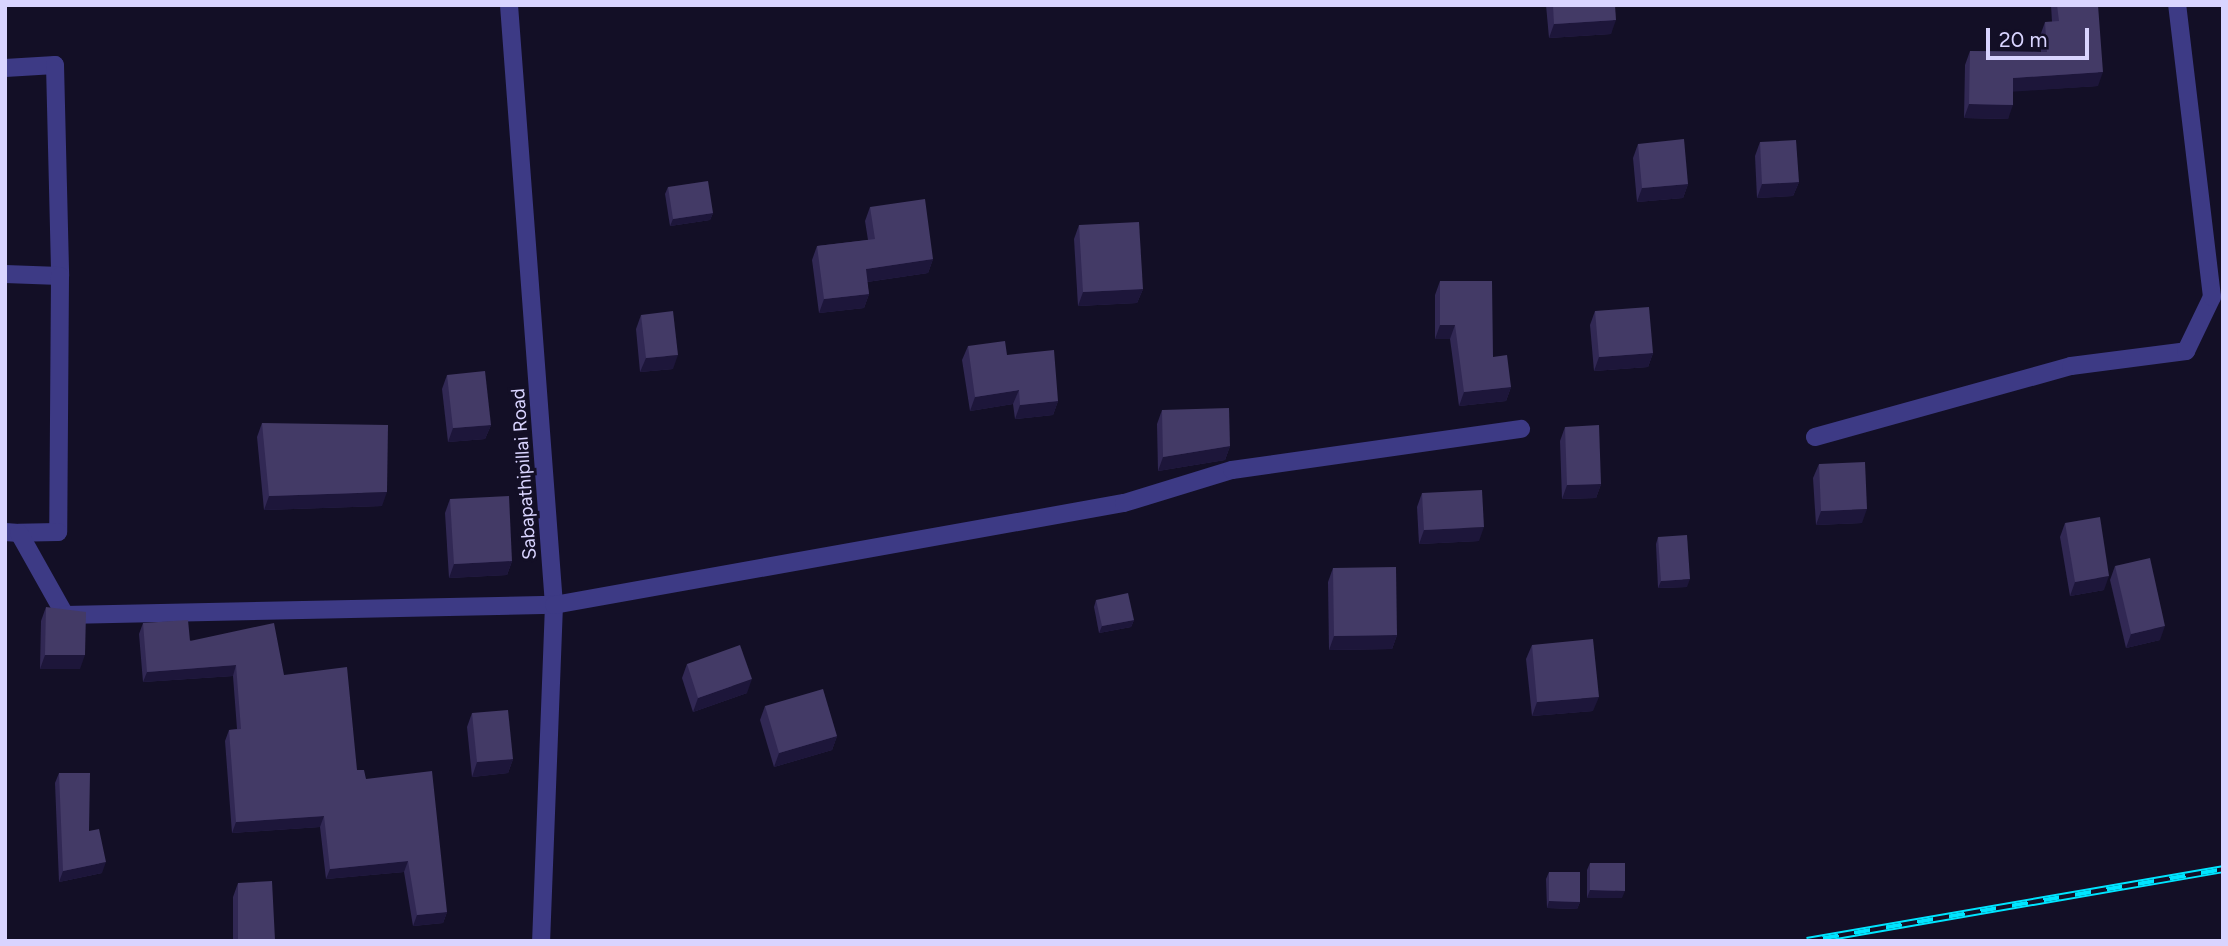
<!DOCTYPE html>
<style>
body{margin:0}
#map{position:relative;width:2228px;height:946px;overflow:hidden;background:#130f26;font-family:Figtree,sans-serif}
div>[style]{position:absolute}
.minor>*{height:18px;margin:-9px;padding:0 9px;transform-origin:9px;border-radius:9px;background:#3d3a85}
.rail>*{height:8px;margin-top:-4px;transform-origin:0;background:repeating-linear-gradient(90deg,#130f26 0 16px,#00e5ff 0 32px);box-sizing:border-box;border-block:2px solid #00e5ff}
.wall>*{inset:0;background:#312854}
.shaded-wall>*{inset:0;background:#1d163a}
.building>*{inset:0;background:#433a66}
span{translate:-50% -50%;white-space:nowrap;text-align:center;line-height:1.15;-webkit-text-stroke:6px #130f26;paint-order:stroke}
.street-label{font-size:19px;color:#d9d4ff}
.frame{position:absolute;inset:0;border:7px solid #d9d4ff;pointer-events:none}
.scale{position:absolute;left:1986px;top:28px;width:103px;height:32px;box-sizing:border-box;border:4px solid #d9d4ff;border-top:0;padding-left:9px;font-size:21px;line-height:24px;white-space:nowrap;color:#d9d4ff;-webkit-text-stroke:5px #130f26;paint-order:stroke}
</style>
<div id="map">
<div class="minor">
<div style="left:509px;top:5px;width:602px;rotate:85.71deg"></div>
<div style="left:554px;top:605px;width:336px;rotate:92.2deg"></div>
<div style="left:5px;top:68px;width:50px;rotate:-3.4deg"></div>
<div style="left:55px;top:65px;width:211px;rotate:88.6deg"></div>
<div style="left:5px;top:274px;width:55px;rotate:2.1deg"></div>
<div style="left:60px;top:276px;width:256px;rotate:90.4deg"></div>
<div style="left:58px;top:532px;width:39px;rotate:179deg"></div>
<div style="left:1815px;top:437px;width:266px;rotate:-15.5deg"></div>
<div style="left:2071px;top:366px;width:116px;rotate:-7.4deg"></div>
<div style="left:2186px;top:351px;width:60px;rotate:-64.3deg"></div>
<div style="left:2212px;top:297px;width:294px;rotate:-96.8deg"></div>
<div style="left:5px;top:532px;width:14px;rotate:4deg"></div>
<div style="left:19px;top:533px;width:94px;rotate:60.7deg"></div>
<div style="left:65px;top:615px;width:489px;rotate:-1.2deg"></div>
<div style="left:554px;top:605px;width:579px;rotate:-10.15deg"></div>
<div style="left:1124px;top:503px;width:113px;rotate:-17deg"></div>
<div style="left:1232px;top:470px;width:292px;rotate:-8.1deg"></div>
</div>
<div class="rail">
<div style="left:1807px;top:941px;width:422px;rotate:-9.8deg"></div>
</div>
<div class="wall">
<div style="clip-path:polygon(1546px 5px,1615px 5px,1611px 34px,1549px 38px)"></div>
<div style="clip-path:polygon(2051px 5px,2098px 5px,2098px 86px,2013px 91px,2008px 119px,1964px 118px,1965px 65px,1970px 51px,2041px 52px,2040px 36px,2045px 22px,2052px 22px)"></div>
<div style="clip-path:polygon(1760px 142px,1799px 182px,1793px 196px,1757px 198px,1755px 156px)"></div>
<div style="clip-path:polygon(1638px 144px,1688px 184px,1683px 198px,1637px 202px,1633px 158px)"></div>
<div style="clip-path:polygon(668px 187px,713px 213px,710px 220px,670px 226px,665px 194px)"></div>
<div style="clip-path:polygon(870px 207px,933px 259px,928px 273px,867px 282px,869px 294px,864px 308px,819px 313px,812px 260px,817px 246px,868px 240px,865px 221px)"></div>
<div style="clip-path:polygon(1079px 225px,1143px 289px,1137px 303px,1078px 306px,1074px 239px)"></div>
<div style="clip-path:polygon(1440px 281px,1493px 357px,1511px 387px,1506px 401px,1459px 406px,1450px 339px,1435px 339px,1435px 295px)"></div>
<div style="clip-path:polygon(1595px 311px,1653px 353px,1648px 367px,1594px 371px,1590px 325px)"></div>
<div style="clip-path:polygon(641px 315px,673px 369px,640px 372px,636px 329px)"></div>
<div style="clip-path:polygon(968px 346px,1007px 355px,1058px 401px,1053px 415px,1015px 419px,1013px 404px,970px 411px,962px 360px)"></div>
<div style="clip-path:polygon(447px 375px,491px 425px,485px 439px,448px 442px,442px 389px)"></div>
<div style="clip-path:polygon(1162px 410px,1230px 446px,1225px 460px,1158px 471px,1157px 424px)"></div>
<div style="clip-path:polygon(262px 423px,382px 506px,264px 510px,257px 437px)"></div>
<div style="clip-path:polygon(1565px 427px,1601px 484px,1596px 498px,1562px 499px,1560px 441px)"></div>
<div style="clip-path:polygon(1819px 464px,1862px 523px,1816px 525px,1813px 478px)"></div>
<div style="clip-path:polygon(1422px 493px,1479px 541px,1419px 544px,1417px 507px)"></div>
<div style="clip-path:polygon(450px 499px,512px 561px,507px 575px,449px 578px,445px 513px)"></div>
<div style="clip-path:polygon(2065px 523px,2104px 590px,2070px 596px,2060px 537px)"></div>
<div style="clip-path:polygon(1658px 537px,1687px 587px,1658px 588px,1656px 544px)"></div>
<div style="clip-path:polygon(2115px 566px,2160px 640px,2126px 648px,2110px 580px)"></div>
<div style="clip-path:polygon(1333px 568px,1397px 635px,1392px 649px,1329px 650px,1328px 582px)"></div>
<div style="clip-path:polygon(1096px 600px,1134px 620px,1131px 627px,1099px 633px,1094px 607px)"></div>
<div style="clip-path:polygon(46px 607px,80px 669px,40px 669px,41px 621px)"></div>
<div style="clip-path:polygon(143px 623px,284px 675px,357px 770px,366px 779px,447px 912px,443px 923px,413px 926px,404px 872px,326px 879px,320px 827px,232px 833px,225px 741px,229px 730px,237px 729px,233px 676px,143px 682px,139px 634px)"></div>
<div style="clip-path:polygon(1532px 645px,1593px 711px,1532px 716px,1526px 659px)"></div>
<div style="clip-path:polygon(687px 664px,747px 693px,693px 712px,682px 678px)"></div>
<div style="clip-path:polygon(765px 706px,837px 736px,832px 750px,774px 767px,760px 720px)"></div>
<div style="clip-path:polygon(472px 713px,513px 759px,508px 773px,472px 777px,467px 727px)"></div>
<div style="clip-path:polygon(59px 773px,89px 831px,102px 873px,59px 882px,55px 783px)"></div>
<div style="clip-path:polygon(1590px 863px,1622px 898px,1587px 898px,1587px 870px)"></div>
<div style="clip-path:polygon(1549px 872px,1580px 902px,1577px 909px,1547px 908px,1546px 879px)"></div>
<div style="clip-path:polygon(238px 883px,275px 940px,282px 941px,233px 941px,233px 897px)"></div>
</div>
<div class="shaded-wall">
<div style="clip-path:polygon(1616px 20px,1611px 34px,1549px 38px,1554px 24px)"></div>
<div style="clip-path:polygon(2103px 72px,2098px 86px,2008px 92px,2013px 78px)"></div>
<div style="clip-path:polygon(1969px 104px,2013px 105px,2008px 119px,1964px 118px)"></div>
<div style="clip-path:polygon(1799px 182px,1793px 196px,1757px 198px,1762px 184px)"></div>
<div style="clip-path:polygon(1688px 184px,1683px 198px,1637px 202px,1642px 188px)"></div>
<div style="clip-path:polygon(713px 213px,710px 220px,670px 226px,673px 219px)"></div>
<div style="clip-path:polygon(933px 259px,928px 273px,860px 283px,866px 269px)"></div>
<div style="clip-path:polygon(1143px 289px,1137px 303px,1078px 306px,1083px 292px)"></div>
<div style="clip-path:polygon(869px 294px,864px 308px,819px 313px,824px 299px)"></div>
<div style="clip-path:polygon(1440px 325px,1455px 325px,1450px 339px,1435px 339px)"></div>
<div style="clip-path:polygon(1653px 353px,1648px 367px,1594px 371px,1599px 357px)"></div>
<div style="clip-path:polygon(678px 355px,673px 369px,640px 372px,646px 358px)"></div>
<div style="clip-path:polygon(1511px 387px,1506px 401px,1459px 406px,1464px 392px)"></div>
<div style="clip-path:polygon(1019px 390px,1013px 404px,970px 411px,975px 397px)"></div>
<div style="clip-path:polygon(1058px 401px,1053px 415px,1015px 419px,1020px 405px)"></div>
<div style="clip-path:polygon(491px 425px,485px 439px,448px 442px,453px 428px)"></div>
<div style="clip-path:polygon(1230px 446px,1225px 460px,1158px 471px,1163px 457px)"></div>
<div style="clip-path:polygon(1601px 484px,1596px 498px,1562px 499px,1567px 485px)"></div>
<div style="clip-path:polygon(387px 492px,382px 506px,264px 510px,269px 496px)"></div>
<div style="clip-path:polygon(1867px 509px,1862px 523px,1816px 525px,1821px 511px)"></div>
<div style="clip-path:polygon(1484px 527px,1479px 541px,1419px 544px,1424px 530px)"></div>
<div style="clip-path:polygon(512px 561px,507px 575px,449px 578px,454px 564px)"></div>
<div style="clip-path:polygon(2109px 576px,2104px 590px,2070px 596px,2075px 582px)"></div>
<div style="clip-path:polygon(1690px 579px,1687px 587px,1658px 588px,1661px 581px)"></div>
<div style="clip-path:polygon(1134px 620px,1131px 627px,1099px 633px,1102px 626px)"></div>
<div style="clip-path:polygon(2165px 626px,2160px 640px,2126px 648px,2131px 634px)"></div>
<div style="clip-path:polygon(1397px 635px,1392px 649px,1329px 650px,1334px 636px)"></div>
<div style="clip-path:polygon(45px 655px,85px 655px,80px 669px,40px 669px)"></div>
<div style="clip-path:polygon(236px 665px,233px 676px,143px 682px,147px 672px)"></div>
<div style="clip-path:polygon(752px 679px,747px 693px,693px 712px,698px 698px)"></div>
<div style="clip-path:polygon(1599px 697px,1593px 711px,1532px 716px,1537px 702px)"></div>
<div style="clip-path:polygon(837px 736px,832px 750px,774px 767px,779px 753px)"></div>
<div style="clip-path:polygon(513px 759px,508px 773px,472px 777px,477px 762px)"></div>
<div style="clip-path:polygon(324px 816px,320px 827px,232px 833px,236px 822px)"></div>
<div style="clip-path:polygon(408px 861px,404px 872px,326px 879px,330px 869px)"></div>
<div style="clip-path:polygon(106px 862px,102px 873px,59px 882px,63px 871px)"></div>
<div style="clip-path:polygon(1590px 890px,1625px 891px,1622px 898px,1587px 898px)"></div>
<div style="clip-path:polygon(1549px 901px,1580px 902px,1577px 909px,1547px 908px)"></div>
<div style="clip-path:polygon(447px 912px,443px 923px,413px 926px,417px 915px)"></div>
</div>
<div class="building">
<div style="clip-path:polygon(1553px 5px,1615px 5px,1616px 20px,1554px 24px)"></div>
<div style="clip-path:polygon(2057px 5px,2098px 5px,2103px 72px,2013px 78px,2013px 105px,1969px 104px,1970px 51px,2047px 52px,2045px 22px,2059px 21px)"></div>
<div style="clip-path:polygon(1684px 139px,1688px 184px,1642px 188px,1638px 144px)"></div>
<div style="clip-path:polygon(1796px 140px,1799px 182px,1762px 184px,1760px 142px)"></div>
<div style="clip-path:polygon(708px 181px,713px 213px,673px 219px,668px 187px)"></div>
<div style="clip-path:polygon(925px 199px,933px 259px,866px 269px,869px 294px,824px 299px,817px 246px,875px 239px,870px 207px)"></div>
<div style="clip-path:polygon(1139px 222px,1143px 289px,1083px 292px,1079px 225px)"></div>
<div style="clip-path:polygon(1440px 281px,1492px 281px,1493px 357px,1507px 355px,1511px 387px,1464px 392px,1455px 325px,1440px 325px)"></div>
<div style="clip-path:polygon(1649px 307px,1653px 353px,1599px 357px,1595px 311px)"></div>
<div style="clip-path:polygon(673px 311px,678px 355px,646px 358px,641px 315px)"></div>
<div style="clip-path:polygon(1005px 341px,1007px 355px,1054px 350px,1058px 401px,1020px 405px,1019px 390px,975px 397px,968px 346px)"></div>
<div style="clip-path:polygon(485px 371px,491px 425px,453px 428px,447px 375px)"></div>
<div style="clip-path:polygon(1229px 408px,1230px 446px,1163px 457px,1162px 410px)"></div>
<div style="clip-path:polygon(262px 423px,388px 425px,387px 492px,269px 496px)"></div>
<div style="clip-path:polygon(1599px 425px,1601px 484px,1567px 485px,1565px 427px)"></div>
<div style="clip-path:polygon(1865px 462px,1867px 509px,1821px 511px,1819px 464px)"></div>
<div style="clip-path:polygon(1482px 490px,1484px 527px,1424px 530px,1422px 493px)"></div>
<div style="clip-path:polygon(509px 496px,512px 561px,454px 564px,450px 499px)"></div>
<div style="clip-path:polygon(2100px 517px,2109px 576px,2075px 582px,2065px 523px)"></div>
<div style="clip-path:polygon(1687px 535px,1690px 579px,1661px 581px,1658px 537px)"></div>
<div style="clip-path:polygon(2150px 558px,2165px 626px,2131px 634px,2115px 566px)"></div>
<div style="clip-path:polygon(1396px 567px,1397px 635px,1334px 636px,1333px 568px)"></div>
<div style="clip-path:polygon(1128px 593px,1134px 620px,1102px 626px,1096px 600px)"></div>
<div style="clip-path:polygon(46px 607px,86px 612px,85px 655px,45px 655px)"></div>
<div style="clip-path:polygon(188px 620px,190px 641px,274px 623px,284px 675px,347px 667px,357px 770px,364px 770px,366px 779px,432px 771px,447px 912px,417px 915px,408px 861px,330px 869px,324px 816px,236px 822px,229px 730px,241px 729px,236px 665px,147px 672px,143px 623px)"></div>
<div style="clip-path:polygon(1593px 639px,1599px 697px,1537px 702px,1532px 645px)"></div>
<div style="clip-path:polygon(740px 645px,752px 679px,698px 698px,687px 664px)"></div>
<div style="clip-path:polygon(823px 689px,837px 736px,779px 753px,765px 706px)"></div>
<div style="clip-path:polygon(508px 710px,513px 759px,477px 762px,472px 713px)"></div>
<div style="clip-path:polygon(59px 773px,90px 773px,89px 831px,99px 829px,106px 862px,63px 871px)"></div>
<div style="clip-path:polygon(1590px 863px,1625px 863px,1625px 891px,1590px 890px)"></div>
<div style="clip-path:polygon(1549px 872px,1580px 872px,1580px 902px,1549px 901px)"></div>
<div style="clip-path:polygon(272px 881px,275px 940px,282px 939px,282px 941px,238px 941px,238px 883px)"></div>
</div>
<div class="street-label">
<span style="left:524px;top:474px;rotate:-94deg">Sabapathipillai Road</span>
</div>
<div class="frame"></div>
<div class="scale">20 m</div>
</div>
